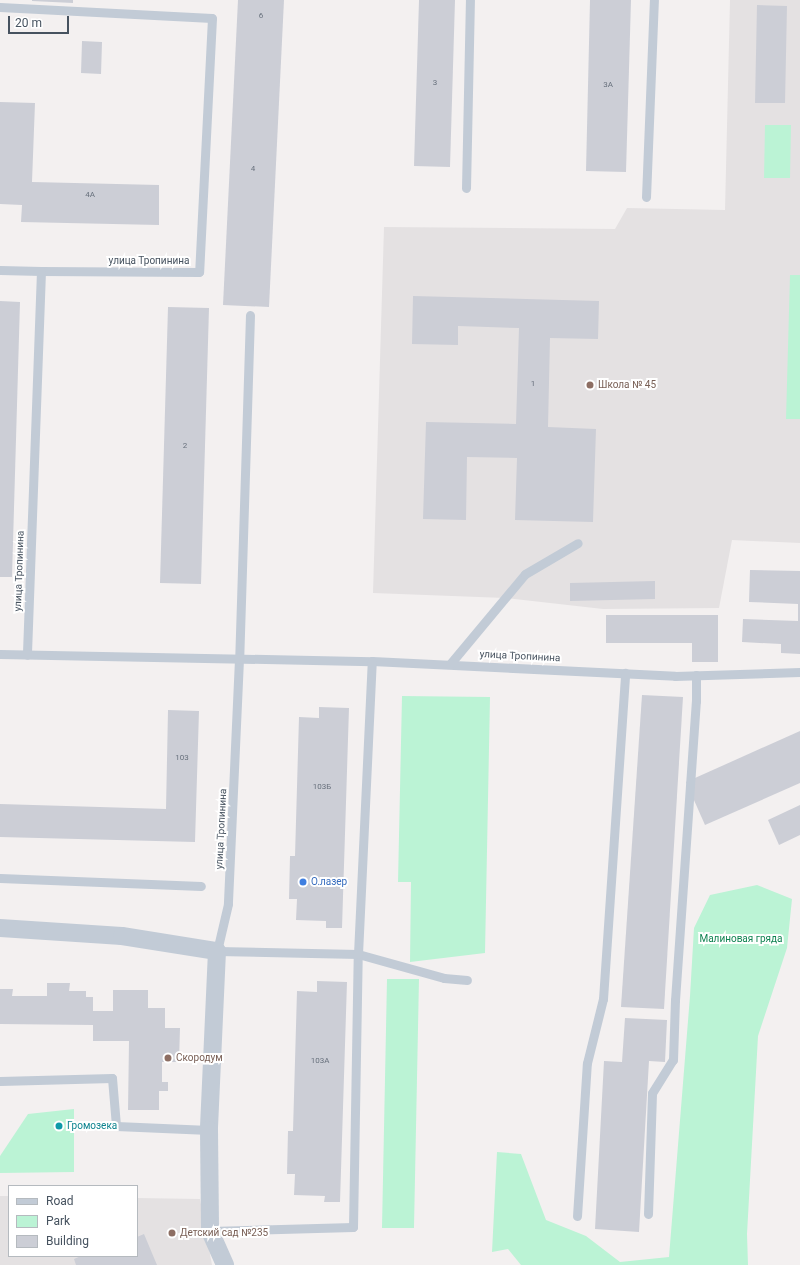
<!DOCTYPE html>
<meta charset="utf-8">
<style>
body{margin:0}
#map{position:relative;width:800px;height:1265px;overflow:hidden;background:#f3f0f0;font-family:Roboto,sans-serif}
div>[style]{position:absolute}
.education>*{inset:0;background:#e4e1e2}
.green>*{inset:0;background:#bbf3d5}
.building>*{inset:0;background:#ccced6}
.service>*{height:9px;margin:-4.5px;padding:0 4.5px;transform-origin:4.5px;border-radius:4.5px;background:#c2cbd6}
.minor>*{height:18px;margin:-9px;padding:0 9px;transform-origin:9px;border-radius:9px;background:#c2cbd6}
.dots>*{width:11px;height:11px;translate:-50% -50%;box-sizing:border-box;border:2px solid #fff;border-radius:50%}
span{translate:-50% -50%;white-space:nowrap;text-align:center;line-height:1.15;-webkit-text-stroke:4px #fff;paint-order:stroke}
.number-label{font-size:8px;color:#68717d}
.number-label span{-webkit-text-stroke-width:0}
.street-label{font-size:10px;color:#46525f}
.education-label{font-size:10px;color:#785e54}
.left{translate:0 -50%;text-align:left}
.shop-label{font-size:10px;color:#366cbe}
.park-label{font-size:10px;color:#0f8351}
.culture-label{font-size:10px;color:#0d838f}
.legend{position:absolute;left:8px;top:1185px;width:130px;height:72px;box-sizing:border-box;background:#fff;border:1px solid #b5babf;margin:0;padding:5px 7px;list-style:none;font-size:12px;color:#46525f}
.legend li{display:flex;align-items:center;gap:8px;height:20px}
.legend b{width:20px;border:1px solid #b5babf}
.scale{position:absolute;left:8px;top:16px;width:61px;height:18px;box-sizing:border-box;border:2px solid #46525f;border-top:0;padding-left:5px;font-size:12px;line-height:14px;white-space:nowrap;color:#46525f;-webkit-text-stroke:3px #fff;paint-order:stroke}
</style>
<div id="map">
<div class="education">
<div style="clip-path:polygon(730px 0,800px 0,800px 543px,732px 540px,719px 608px,603px 609px,505px 598px,373px 593px,384px 227px,615px 229px,627px 208px,725px 210px)"></div>
<div style="clip-path:polygon(0 1196px,9px 1196px,9px 1256px,137px 1256px,137px 1198px,200px 1199px,212px 1265px,0 1265px)"></div>
</div>
<div class="green">
<div style="clip-path:polygon(765px 125px,791px 125px,790px 178px,764px 178px)"></div>
<div style="clip-path:polygon(790px 275px,800px 275px,800px 419px,786px 419px)"></div>
<div style="clip-path:polygon(402px 696px,490px 697px,485px 953px,410px 962px,411px 882px,398px 882px)"></div>
<div style="clip-path:polygon(757px 885px,792px 899px,787px 948px,758px 1036px,747px 1234px,748px 1265px,521px 1265px,508px 1249px,492px 1252px,497px 1152px,521px 1154px,546px 1220px,586px 1236px,620px 1262px,669px 1257px,690px 996px,694px 928px,710px 895px)"></div>
<div style="clip-path:polygon(387px 979px,419px 979px,414px 1228px,382px 1228px)"></div>
<div style="clip-path:polygon(74px 1109px,74px 1172px,0 1173px,0 1156px,28px 1114px)"></div>
</div>
<div class="building">
<div style="clip-path:polygon(32px 0,73px 0,73px 3px,32px 1px)"></div>
<div style="clip-path:polygon(238px 0,284px 0,269px 307px,223px 305px)"></div>
<div style="clip-path:polygon(419px 0,455px 0,450px 167px,414px 166px)"></div>
<div style="clip-path:polygon(590px 0,631px 0,626px 172px,586px 171px)"></div>
<div style="clip-path:polygon(757px 5px,787px 6px,785px 103px,755px 103px)"></div>
<div style="clip-path:polygon(82px 41px,102px 42px,101px 74px,81px 73px)"></div>
<div style="clip-path:polygon(0 102px,35px 103px,32px 182px,159px 185px,159px 225px,21px 222px,22px 205px,0 204px)"></div>
<div style="clip-path:polygon(413px 296px,599px 301px,598px 339px,550px 338px,548px 427px,596px 429px,593px 522px,515px 520px,517px 458px,467px 457px,466px 520px,423px 519px,426px 422px,516px 424px,519px 328px,458px 326px,458px 345px,412px 344px)"></div>
<div style="clip-path:polygon(0 301px,20px 302px,12px 577px,0 577px)"></div>
<div style="clip-path:polygon(168px 307px,209px 308px,201px 584px,160px 583px)"></div>
<div style="clip-path:polygon(750px 570px,800px 571px,800px 654px,781px 653px,781px 644px,742px 642px,743px 619px,798px 621px,798px 604px,749px 602px)"></div>
<div style="clip-path:polygon(655px 581px,655px 599px,570px 601px,570px 583px)"></div>
<div style="clip-path:polygon(606px 615px,718px 615px,718px 662px,692px 662px,692px 643px,606px 643px)"></div>
<div style="clip-path:polygon(642px 695px,683px 697px,664px 1009px,621px 1007px)"></div>
<div style="clip-path:polygon(319px 707px,349px 708px,342px 928px,326px 928px,326px 921px,296px 920px,297px 899px,289px 899px,290px 856px,295px 856px,299px 717px,319px 718px)"></div>
<div style="clip-path:polygon(168px 710px,199px 711px,195px 842px,0 837px,0 804px,166px 809px)"></div>
<div style="clip-path:polygon(800px 731px,800px 783px,705px 825px,686px 782px)"></div>
<div style="clip-path:polygon(800px 805px,800px 835px,779px 845px,768px 820px)"></div>
<div style="clip-path:polygon(317px 981px,347px 982px,340px 1202px,324px 1202px,325px 1196px,294px 1195px,295px 1174px,287px 1174px,288px 1131px,293px 1131px,297px 991px,317px 992px)"></div>
<div style="clip-path:polygon(47px 983px,70px 983px,69px 991px,86px 991px,86px 997px,93px 997px,93px 1011px,113px 1011px,113px 990px,148px 990px,148px 1008px,165px 1008px,165px 1028px,180px 1028px,179px 1062px,162px 1062px,162px 1082px,168px 1082px,168px 1091px,159px 1091px,159px 1110px,128px 1110px,129px 1041px,93px 1041px,93px 1025px,0 1024px,0 989px,13px 989px,12px 996px,47px 996px)"></div>
<div style="clip-path:polygon(625px 1018px,667px 1020px,665px 1062px,649px 1061px,639px 1232px,595px 1229px,604px 1061px,622px 1062px)"></div>
<div style="clip-path:polygon(144px 1234px,157px 1265px,76px 1265px,74px 1259px,81px 1256px,137px 1256px,137px 1237px)"></div>
</div>
<div class="service">
<div style="left:0;top:7px;width:212px;rotate:3deg"></div>
<div style="left:212px;top:18px;width:254px;rotate:92.9deg"></div>
<div style="left:199px;top:272px;width:158px;rotate:-179.6deg"></div>
<div style="left:41px;top:271px;width:384px;rotate:92.1deg"></div>
<div style="left:466px;top:188px;width:188px;rotate:-88.8deg"></div>
<div style="left:646px;top:197px;width:197px;rotate:-87.7deg"></div>
<div style="left:0;top:270px;width:41px;rotate:1.4deg"></div>
<div style="left:250px;top:315px;width:344px;rotate:91.8deg"></div>
<div style="left:239px;top:659px;width:245px;rotate:92.6deg"></div>
<div style="left:228px;top:904px;width:48px;rotate:103.2deg"></div>
<div style="left:217px;top:951px;width:141px;rotate:1.2deg"></div>
<div style="left:358px;top:954px;width:89px;rotate:15.6deg"></div>
<div style="left:444px;top:978px;width:23px;rotate:5deg"></div>
<div style="left:0;top:654px;width:372px;rotate:1.1deg"></div>
<div style="left:372px;top:661px;width:303px;rotate:2.8deg"></div>
<div style="left:675px;top:676px;width:125px;rotate:-1.8deg"></div>
<div style="left:450px;top:664px;width:117px;rotate:-50.2deg"></div>
<div style="left:525px;top:574px;width:61px;rotate:-30.3deg"></div>
<div style="left:0;top:878px;width:201px;rotate:2.3deg"></div>
<div style="left:0;top:1081px;width:112px;rotate:-1.5deg"></div>
<div style="left:112px;top:1078px;width:48px;rotate:85.2deg"></div>
<div style="left:116px;top:1126px;width:93px;rotate:2.5deg"></div>
<div style="left:648px;top:1214px;width:121px;rotate:-88.1deg"></div>
<div style="left:652px;top:1093px;width:39px;rotate:-58deg"></div>
<div style="left:673px;top:1060px;width:60px;rotate:-88.1deg"></div>
<div style="left:675px;top:1000px;width:300px;rotate:-86deg"></div>
<div style="left:696px;top:701px;width:26px;rotate:-90deg"></div>
<div style="left:577px;top:1216px;width:153px;rotate:-86.3deg"></div>
<div style="left:587px;top:1063px;width:66px;rotate:-76deg"></div>
<div style="left:603px;top:999px;width:327px;rotate:-86.1deg"></div>
<div style="left:210px;top:1231px;width:143px;rotate:-1.6deg"></div>
<div style="left:353px;top:1227px;width:273px;rotate:-89deg"></div>
<div style="left:358px;top:954px;width:293px;rotate:-87.3deg"></div>
</div>
<div class="minor">
<div style="left:0;top:928px;width:122px;rotate:3.8deg"></div>
<div style="left:122px;top:936px;width:96px;rotate:9deg"></div>
<div style="left:217px;top:951px;width:179px;rotate:92.6deg"></div>
<div style="left:209px;top:1130px;width:101px;rotate:89.4deg"></div>
<div style="left:210px;top:1231px;width:37px;rotate:66deg"></div>
</div>
<div class="dots">
<div style="left:590px;top:385px;background:#8d6e63"></div>
<div style="left:303px;top:882px;background:#3f7fe0"></div>
<div style="left:168px;top:1058px;background:#8d6e63"></div>
<div style="left:59px;top:1126px;background:#0f9aa8"></div>
<div style="left:172px;top:1233px;background:#8d6e63"></div>
</div>
<div class="number-label">
<span style="left:261px;top:16px">6</span>
<span style="left:435px;top:83px">3</span>
<span style="left:608px;top:85px">3А</span>
<span style="left:253px;top:169px">4</span>
<span style="left:90px;top:195px">4А</span>
<span style="left:533px;top:384px">1</span>
<span style="left:185px;top:446px">2</span>
<span style="left:182px;top:758px">103</span>
<span style="left:322px;top:787px">103Б</span>
<span style="left:320px;top:1061px">103А</span>
</div>
<div class="street-label">
<span style="left:149px;top:261px">улица Тропинина</span>
<span style="left:19px;top:571px;rotate:-88deg">улица Тропинина</span>
<span style="left:520px;top:656px;rotate:3deg">улица Тропинина</span>
<span style="left:221px;top:829px;rotate:-87deg">улица Тропинина</span>
</div>
<div class="education-label">
<span class="left" style="left:598px;top:385px">Школа № 45</span>
<span class="left" style="left:176px;top:1058px">Скородум</span>
<span class="left" style="left:180px;top:1233px">Детский сад №235</span>
</div>
<div class="shop-label">
<span class="left" style="left:311px;top:882px">О.лазер</span>
</div>
<div class="park-label">
<span style="left:741px;top:939px">Малиновая гряда</span>
</div>
<div class="culture-label">
<span class="left" style="left:67px;top:1126px">Громозека</span>
</div>
<ul class="legend">
<li><b style="height:5px;background:#c2cbd6"></b>Road</li>
<li><b style="height:11px;background:#bbf3d5"></b>Park</li>
<li><b style="height:11px;background:#ccced6"></b>Building</li>
</ul>
<div class="scale">20 m</div>
</div>
